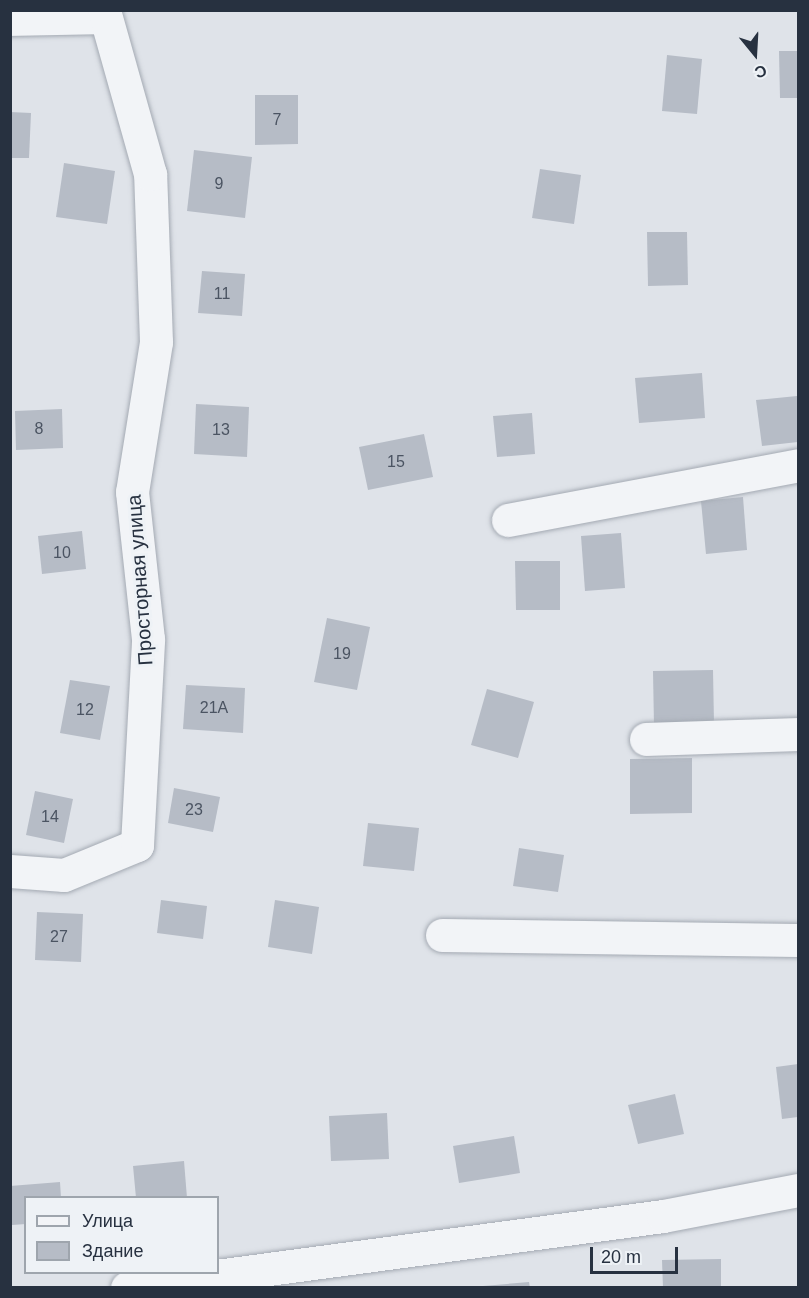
<!DOCTYPE html>
<meta charset="utf-8">
<style>
body{margin:0}
#map{position:relative;width:809px;height:1298px;overflow:hidden;background:#dfe3e9;font-family:Helvetica,sans-serif}
div>[style]{position:absolute}
.building>*{inset:0;background:#b6bcc6}
.roads{filter:drop-shadow(0 0 2px #a4aab3) drop-shadow(0 0 2px #a4aab3)}
.minor>*{height:33px;margin:-16.5px;padding:0 16.5px;transform-origin:16.5px;border-radius:16.5px;background:#f2f4f7}
span{translate:-50% -50%;white-space:nowrap;text-align:center;line-height:1.15;-webkit-text-stroke:6px #eef2f6;paint-order:stroke}
.number-label{font-size:16px;color:#4b5462}
.number-label span{-webkit-text-stroke-width:0}
.street-label{font-size:20px;color:#273140}
.frame{position:absolute;inset:0;border:12px solid #273140;pointer-events:none}
.legend{position:absolute;left:24px;top:1196px;width:195px;height:78px;box-sizing:border-box;background:#eef2f6;border:2px solid #9ea5ad;margin:0;padding:8px 10px;list-style:none;font-size:18px;color:#273140}
.legend li{display:flex;align-items:center;gap:12px;height:30px}
.legend b{width:30px;border:2px solid #9ea5ad}
.north{position:absolute;left:725px;top:24px;width:60px;height:60px;-webkit-text-stroke:4px #eef2f6;paint-order:stroke;rotate:162deg;font-size:16px;font-weight:700;line-height:24px;text-align:center;color:#273140}
.north::after{content:'';display:block;margin:auto;width:21px;height:27px;background:#273140;clip-path:polygon(50% 0,100% 100%,50% 72%,0 100%)}
.scale{position:absolute;left:590px;top:1247px;width:88px;height:27px;box-sizing:border-box;border:3px solid #273140;border-top:0;padding-left:8px;font-size:18px;line-height:21px;white-space:nowrap;color:#273140;-webkit-text-stroke:4px #eef2f6;paint-order:stroke}
</style>
<div id="map">
<div class="building">
<div style="clip-path:polygon(779px 51px,798px 51px,798px 98px,780px 98px)"></div>
<div style="clip-path:polygon(667px 55px,702px 59px,697px 114px,662px 111px)"></div>
<div style="clip-path:polygon(255px 95px,298px 95px,298px 144px,255px 145px)"></div>
<div style="clip-path:polygon(10px 112px,31px 113px,29px 158px,10px 158px)"></div>
<div style="clip-path:polygon(194px 150px,252px 157px,245px 218px,187px 211px)"></div>
<div style="clip-path:polygon(64px 163px,115px 171px,107px 224px,56px 217px)"></div>
<div style="clip-path:polygon(540px 169px,581px 175px,574px 224px,532px 218px)"></div>
<div style="clip-path:polygon(647px 232px,687px 232px,688px 285px,648px 286px)"></div>
<div style="clip-path:polygon(202px 271px,245px 274px,242px 316px,198px 313px)"></div>
<div style="clip-path:polygon(702px 373px,705px 418px,639px 423px,635px 378px)"></div>
<div style="clip-path:polygon(797px 396px,798px 442px,762px 446px,756px 400px)"></div>
<div style="clip-path:polygon(196px 404px,249px 407px,247px 457px,194px 454px)"></div>
<div style="clip-path:polygon(62px 409px,63px 448px,16px 450px,15px 411px)"></div>
<div style="clip-path:polygon(532px 413px,535px 454px,497px 457px,493px 416px)"></div>
<div style="clip-path:polygon(424px 434px,433px 477px,368px 490px,359px 447px)"></div>
<div style="clip-path:polygon(743px 497px,747px 550px,706px 554px,701px 501px)"></div>
<div style="clip-path:polygon(82px 531px,86px 569px,42px 574px,38px 536px)"></div>
<div style="clip-path:polygon(621px 533px,625px 588px,585px 591px,581px 536px)"></div>
<div style="clip-path:polygon(515px 561px,560px 561px,560px 610px,516px 610px)"></div>
<div style="clip-path:polygon(327px 618px,370px 627px,357px 690px,314px 682px)"></div>
<div style="clip-path:polygon(713px 670px,714px 724px,654px 726px,653px 671px)"></div>
<div style="clip-path:polygon(70px 680px,110px 686px,100px 740px,60px 733px)"></div>
<div style="clip-path:polygon(186px 685px,245px 688px,243px 733px,183px 729px)"></div>
<div style="clip-path:polygon(487px 689px,534px 702px,518px 758px,471px 745px)"></div>
<div style="clip-path:polygon(692px 758px,692px 813px,630px 814px,630px 759px)"></div>
<div style="clip-path:polygon(174px 788px,220px 797px,213px 832px,168px 823px)"></div>
<div style="clip-path:polygon(35px 791px,73px 799px,64px 843px,26px 835px)"></div>
<div style="clip-path:polygon(368px 823px,419px 828px,414px 871px,363px 866px)"></div>
<div style="clip-path:polygon(519px 848px,564px 855px,558px 892px,513px 886px)"></div>
<div style="clip-path:polygon(161px 900px,207px 906px,203px 939px,157px 933px)"></div>
<div style="clip-path:polygon(275px 900px,319px 907px,312px 954px,268px 947px)"></div>
<div style="clip-path:polygon(37px 912px,83px 914px,81px 962px,35px 960px)"></div>
<div style="clip-path:polygon(798px 1064px,798px 1117px,782px 1119px,776px 1067px)"></div>
<div style="clip-path:polygon(675px 1094px,684px 1134px,638px 1144px,628px 1105px)"></div>
<div style="clip-path:polygon(387px 1113px,389px 1159px,331px 1161px,329px 1116px)"></div>
<div style="clip-path:polygon(514px 1136px,520px 1173px,459px 1183px,453px 1146px)"></div>
<div style="clip-path:polygon(184px 1161px,187px 1198px,136px 1198px,133px 1166px)"></div>
<div style="clip-path:polygon(60px 1182px,61px 1198px,26px 1198px,26px 1224px,12px 1225px,10px 1186px)"></div>
<div style="clip-path:polygon(721px 1259px,721px 1288px,663px 1288px,662px 1260px)"></div>
<div style="clip-path:polygon(529px 1282px,530px 1288px,483px 1288px,483px 1286px)"></div>
</div>
<div class="roads">
<div class="minor">
<div style="left:10px;top:19px;width:94px;rotate:-1.2deg"></div>
<div style="left:508px;top:520px;width:295px;rotate:-10.7deg"></div>
<div style="left:646px;top:739px;width:152px;rotate:-1.9deg"></div>
<div style="left:10px;top:871px;width:54px;rotate:4.2deg"></div>
<div style="left:64px;top:875px;width:79px;rotate:-22.3deg"></div>
<div style="left:137px;top:845px;width:206px;rotate:-86.9deg"></div>
<div style="left:148px;top:639px;width:148px;rotate:-96.2deg"></div>
<div style="left:132px;top:492px;width:152px;rotate:-80.9deg"></div>
<div style="left:156px;top:342px;width:168px;rotate:-92deg"></div>
<div style="left:150px;top:174px;width:170px;rotate:-105.7deg"></div>
<div style="left:442px;top:935px;width:356px;rotate:0.8deg"></div>
<div style="left:127px;top:1288px;width:541px;rotate:-7.65deg"></div>
<div style="left:663px;top:1216px;width:137px;rotate:-10.9deg"></div>
</div>
</div>
<div class="number-label">
<span style="left:277px;top:120px">7</span>
<span style="left:219px;top:184px">9</span>
<span style="left:222px;top:294px">11</span>
<span style="left:39px;top:429px">8</span>
<span style="left:221px;top:430px">13</span>
<span style="left:396px;top:462px">15</span>
<span style="left:62px;top:553px">10</span>
<span style="left:342px;top:654px">19</span>
<span style="left:214px;top:708px">21А</span>
<span style="left:85px;top:710px">12</span>
<span style="left:194px;top:810px">23</span>
<span style="left:50px;top:817px">14</span>
<span style="left:59px;top:937px">27</span>
</div>
<div class="street-label">
<span style="left:140px;top:580px;rotate:-94deg">Просторная улица</span>
</div>
<div class="frame"></div>
<ul class="legend">
<li><b style="height:8px;background:#f2f4f7"></b>Улица</li>
<li><b style="height:16px;background:#b6bcc6"></b>Здание</li>
</ul>
<div class="north">С</div>
<div class="scale">20 m</div>
</div>
